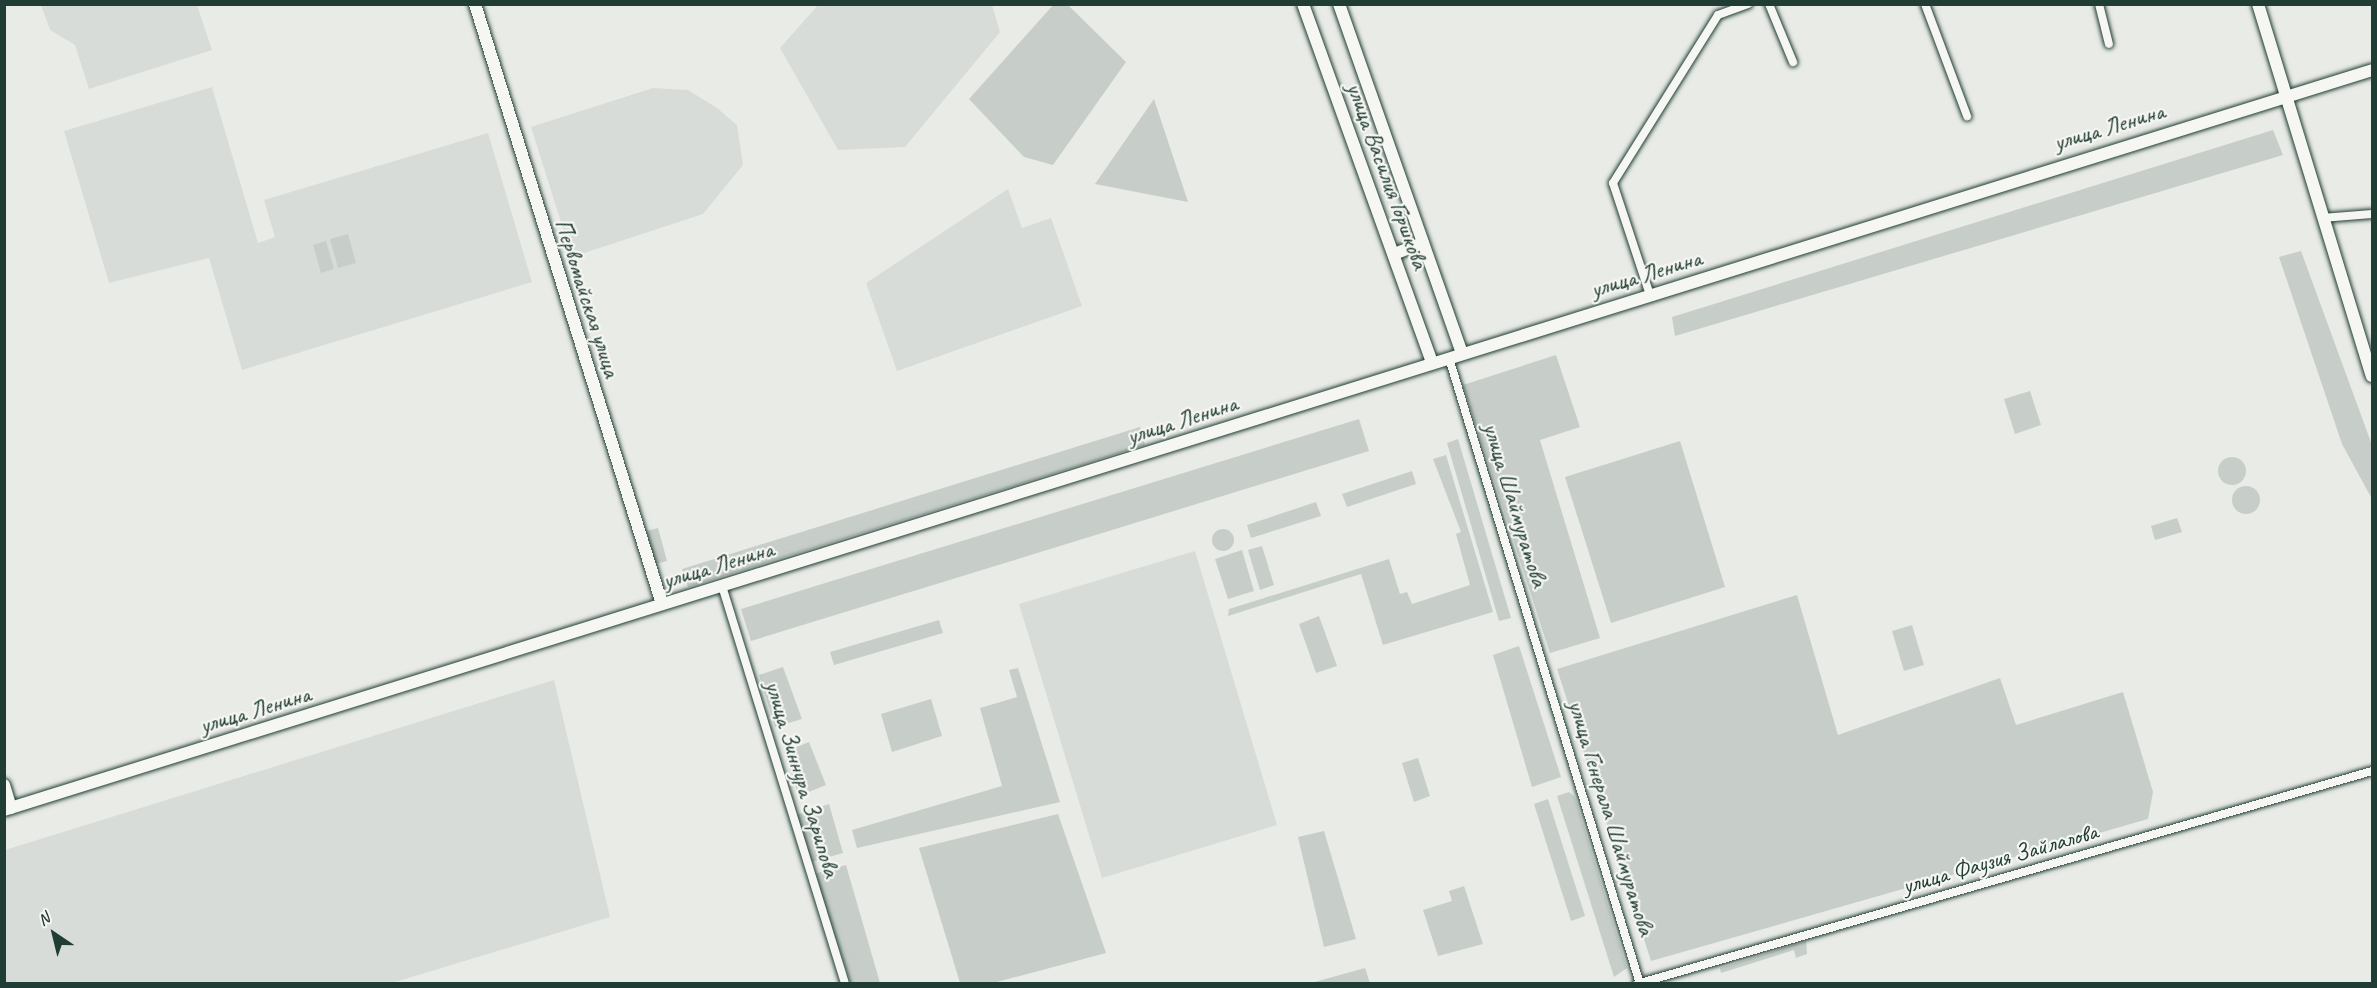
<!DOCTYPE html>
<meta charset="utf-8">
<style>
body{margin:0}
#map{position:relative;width:2377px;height:988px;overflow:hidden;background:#e9ebe7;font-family:Caveat,sans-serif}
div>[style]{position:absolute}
.built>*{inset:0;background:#d8dcd8}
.green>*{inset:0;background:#c7cec9}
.round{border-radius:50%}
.roads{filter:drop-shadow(0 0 2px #1f3d34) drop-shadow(0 0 2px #1f3d34)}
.street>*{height:8px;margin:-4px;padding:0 4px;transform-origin:4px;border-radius:4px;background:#f6f6f2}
.secondary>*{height:12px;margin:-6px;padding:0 6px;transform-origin:6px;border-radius:6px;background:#f6f6f2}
span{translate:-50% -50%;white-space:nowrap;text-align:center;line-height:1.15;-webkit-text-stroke:4.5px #f6f6f2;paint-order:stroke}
.street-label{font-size:24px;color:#1f3d34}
.frame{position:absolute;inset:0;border:6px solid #1f3d34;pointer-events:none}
.north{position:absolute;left:24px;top:904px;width:60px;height:60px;-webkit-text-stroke:4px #f6f6f2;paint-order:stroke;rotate:325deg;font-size:16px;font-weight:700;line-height:24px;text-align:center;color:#1f3d34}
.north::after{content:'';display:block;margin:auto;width:21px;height:27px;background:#1f3d34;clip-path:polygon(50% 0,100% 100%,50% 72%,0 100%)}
</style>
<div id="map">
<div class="built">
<div style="clip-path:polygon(819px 4px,992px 5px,1000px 32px,905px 147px,838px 150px,780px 48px)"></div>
<div style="clip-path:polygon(41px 5px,197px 5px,212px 50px,89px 89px,75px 45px,50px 30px)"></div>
<div style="clip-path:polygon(212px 87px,258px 243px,275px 237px,264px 200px,488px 133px,532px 282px,242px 370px,209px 258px,109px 283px,64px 131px)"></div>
<div style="clip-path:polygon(653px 88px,688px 90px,717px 108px,737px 125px,743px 165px,703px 214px,572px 257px,531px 127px)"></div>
<div style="clip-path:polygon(1008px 189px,1022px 228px,1051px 218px,1082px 306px,897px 371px,866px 283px)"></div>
<div style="clip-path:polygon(1195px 551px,1277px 825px,1102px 878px,1019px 604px)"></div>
<div style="clip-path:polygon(554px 680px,610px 917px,392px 983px,5px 983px,5px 850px)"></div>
</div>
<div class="green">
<div style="clip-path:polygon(1054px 4px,1068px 5px,1126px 62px,1053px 165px,1024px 157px,969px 99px)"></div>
<div style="clip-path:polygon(1154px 99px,1188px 202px,1095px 184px)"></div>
<div style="clip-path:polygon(2273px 130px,2283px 155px,1675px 336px,1672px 317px)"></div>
<div style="clip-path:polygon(348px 234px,356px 263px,338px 268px,330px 239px)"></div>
<div style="clip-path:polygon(326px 241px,334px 269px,321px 273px,313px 245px)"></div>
<div style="clip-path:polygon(2301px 251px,2372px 445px,2372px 499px,2342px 444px,2279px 257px)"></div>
<div style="clip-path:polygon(1556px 355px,1580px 427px,1540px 440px,1600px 638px,1550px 653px,1463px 385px)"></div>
<div style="clip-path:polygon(2030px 391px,2041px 425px,2015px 434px,2004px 399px)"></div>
<div style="clip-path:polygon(1359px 419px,1369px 451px,751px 641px,741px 609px)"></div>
<div style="clip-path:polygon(1140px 427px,1145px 445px,688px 587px,682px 569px)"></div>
<div style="clip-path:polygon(1458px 439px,1511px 618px,1499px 621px,1447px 443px)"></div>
<div style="clip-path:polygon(1680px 441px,1725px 587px,1611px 623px,1565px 477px)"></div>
<div style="clip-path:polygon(1446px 455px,1493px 612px,1383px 645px,1361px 574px,1228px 616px,1229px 609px,1389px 559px,1400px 594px,1407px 592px,1412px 604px,1470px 585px,1456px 534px,1461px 532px,1433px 459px)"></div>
<div class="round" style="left:2218px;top:457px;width:28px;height:28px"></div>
<div style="clip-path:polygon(1412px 471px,1416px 484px,1347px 507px,1342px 494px)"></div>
<div class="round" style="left:2232px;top:486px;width:28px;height:28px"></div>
<div style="clip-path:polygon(1316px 502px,1321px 516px,1251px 538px,1247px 525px)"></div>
<div style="clip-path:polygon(2177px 518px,2182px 532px,2155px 540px,2151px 526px)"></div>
<div style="clip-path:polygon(658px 528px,667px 561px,656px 564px,646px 531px)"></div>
<div class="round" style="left:1212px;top:529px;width:22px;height:22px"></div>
<div style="clip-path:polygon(1262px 546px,1274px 585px,1260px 590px,1248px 550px)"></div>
<div style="clip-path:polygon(1242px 550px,1254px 591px,1228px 599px,1215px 559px)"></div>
<div style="clip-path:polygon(1797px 595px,1838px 735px,2000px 678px,2016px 725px,2123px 692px,2153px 792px,2148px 819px,1651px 961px,1557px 669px)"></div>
<div style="clip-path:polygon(1319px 616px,1337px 666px,1316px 673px,1299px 624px)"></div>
<div style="clip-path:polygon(939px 620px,943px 633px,834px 665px,830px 652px)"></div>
<div style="clip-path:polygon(1912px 625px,1924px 665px,1904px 671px,1892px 631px)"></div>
<div style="clip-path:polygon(1519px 646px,1561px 777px,1532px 787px,1493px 655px)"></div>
<div style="clip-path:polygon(783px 667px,802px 719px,775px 727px,759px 675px)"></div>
<div style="clip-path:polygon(1018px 668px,1060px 802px,857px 848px,852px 830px,1002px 786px,980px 708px,1017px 697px,1009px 670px)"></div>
<div style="clip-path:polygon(931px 699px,942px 736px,892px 752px,881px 714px)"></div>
<div style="clip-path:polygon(809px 742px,826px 785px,799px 796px,784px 752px)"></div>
<div style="clip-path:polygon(1418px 758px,1430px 796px,1414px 802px,1402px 763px)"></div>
<div style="clip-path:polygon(1569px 792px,1575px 797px,1627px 968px,1614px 977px,1557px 796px)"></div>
<div style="clip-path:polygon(1548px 799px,1585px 916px,1571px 921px,1534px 804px)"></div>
<div style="clip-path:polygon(829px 804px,843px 853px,811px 862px,796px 815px)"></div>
<div style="clip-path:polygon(1058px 814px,1106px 953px,993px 983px,960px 983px,919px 848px)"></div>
<div style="clip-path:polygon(1324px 831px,1356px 939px,1324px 947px,1298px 837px)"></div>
<div style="clip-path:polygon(846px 865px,880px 983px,851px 983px,814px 874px)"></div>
<div style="clip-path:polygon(1464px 886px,1483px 944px,1438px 956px,1423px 910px,1452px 901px,1449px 891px)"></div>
<div style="clip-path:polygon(1806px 941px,1807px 954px,1796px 958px,1794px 950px,1721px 973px,1720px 968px)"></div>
<div style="clip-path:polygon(1365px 968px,1370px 983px,1311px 983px)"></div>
</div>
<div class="roads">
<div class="street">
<div style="left:1769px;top:4px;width:63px;rotate:67.5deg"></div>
<div style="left:1925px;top:4px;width:120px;rotate:69.4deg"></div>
<div style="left:2099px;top:4px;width:41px;rotate:76deg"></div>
<div style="left:2322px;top:218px;width:50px;rotate:-4.6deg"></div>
<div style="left:1650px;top:295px;width:118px;rotate:-108.3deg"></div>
<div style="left:1613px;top:183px;width:198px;rotate:-58deg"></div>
<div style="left:1718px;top:15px;width:32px;rotate:-20deg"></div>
<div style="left:1449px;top:358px;width:654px;rotate:73.03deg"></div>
<div style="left:722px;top:586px;width:417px;rotate:72.8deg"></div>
<div style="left:1637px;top:984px;width:765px;rotate:-16.16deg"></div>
</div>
<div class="secondary">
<div style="left:475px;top:4px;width:628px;rotate:72.69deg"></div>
<div style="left:1303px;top:4px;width:381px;rotate:70.2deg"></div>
<div style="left:1339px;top:4px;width:370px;rotate:70.6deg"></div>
<div style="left:2258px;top:4px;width:389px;rotate:73deg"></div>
<div style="left:1394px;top:254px;width:31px;rotate:-21deg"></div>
<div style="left:4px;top:785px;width:24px;rotate:73deg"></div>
<div style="left:4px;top:810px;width:2481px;rotate:-17.35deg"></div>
</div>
</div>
<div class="street-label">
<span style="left:2109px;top:127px;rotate:-17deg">улица Ленина</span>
<span style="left:1387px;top:176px;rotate:70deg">улица Василия Горшкова</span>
<span style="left:1646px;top:274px;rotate:-17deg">улица Ленина</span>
<span style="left:587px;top:298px;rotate:72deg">Первомайская улица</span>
<span style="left:1182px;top:420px;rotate:-18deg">улица Ленина</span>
<span style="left:1515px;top:505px;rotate:73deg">улица Шаймуратова</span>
<span style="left:718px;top:565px;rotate:-17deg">улица Ленина</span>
<span style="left:255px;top:710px;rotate:-17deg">улица Ленина</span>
<span style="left:802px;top:779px;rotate:73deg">улица Зиннура Зарипова</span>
<span style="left:1611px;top:818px;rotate:73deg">улица Генерала Шаймуратова</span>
<span style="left:2000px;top:859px;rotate:-16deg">улица Фаузия Зайлалова</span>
</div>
<div class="frame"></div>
<div class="north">N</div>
</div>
